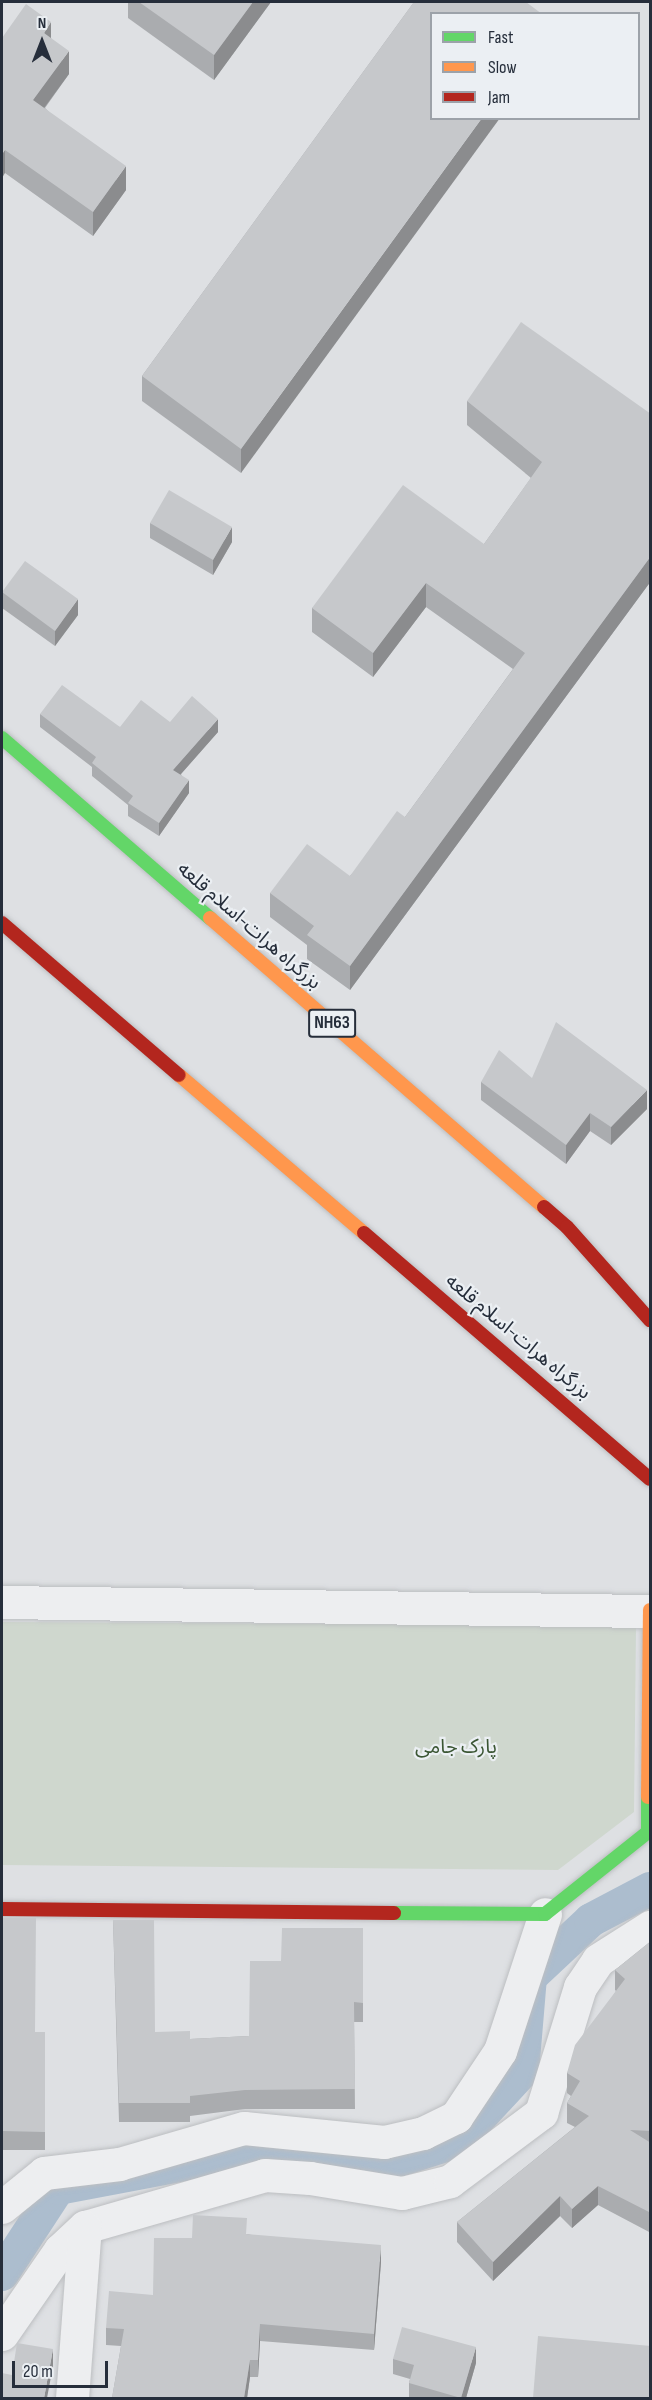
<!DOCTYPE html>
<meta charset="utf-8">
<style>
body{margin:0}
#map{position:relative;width:652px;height:2400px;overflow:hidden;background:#dee0e3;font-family:"Sofia Sans Condensed","Noto Sans Arabic",sans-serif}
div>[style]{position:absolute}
.green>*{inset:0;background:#cfd7ce}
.canal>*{height:34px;margin:-17px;padding:0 17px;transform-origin:17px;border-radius:17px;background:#acbdce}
.roads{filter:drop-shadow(0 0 2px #bcbec1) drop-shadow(0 0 2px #bcbec1)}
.street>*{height:33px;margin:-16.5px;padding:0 16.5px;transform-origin:16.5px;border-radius:16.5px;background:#edeef0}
.fast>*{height:14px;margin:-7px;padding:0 7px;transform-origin:7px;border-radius:7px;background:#63d668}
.slow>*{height:14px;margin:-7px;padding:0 7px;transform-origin:7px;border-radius:7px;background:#ff974d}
.jam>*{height:14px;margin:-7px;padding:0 7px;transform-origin:7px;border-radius:7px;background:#b3261e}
.wall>*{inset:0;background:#aaacaf}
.shaded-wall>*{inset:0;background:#8b8c8e}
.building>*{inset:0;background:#c6c8cb}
span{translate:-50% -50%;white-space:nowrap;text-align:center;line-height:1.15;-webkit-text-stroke:4.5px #ebeff3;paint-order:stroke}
.shield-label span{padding:2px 4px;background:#ebeff3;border:2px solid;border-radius:4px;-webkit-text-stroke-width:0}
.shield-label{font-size:18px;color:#262e3b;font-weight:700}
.street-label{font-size:20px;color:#262e3b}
.park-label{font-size:20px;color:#3b5634}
.frame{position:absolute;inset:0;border:3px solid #262e3b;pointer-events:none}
.legend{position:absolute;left:430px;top:12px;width:210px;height:108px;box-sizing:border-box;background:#ebeff3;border:2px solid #9ca2a9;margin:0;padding:8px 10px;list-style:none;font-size:18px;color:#262e3b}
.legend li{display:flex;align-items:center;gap:12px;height:30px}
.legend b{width:30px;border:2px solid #9ca2a9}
.north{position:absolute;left:12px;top:12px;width:60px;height:60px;-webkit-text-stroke:4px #ebeff3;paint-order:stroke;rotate:0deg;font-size:16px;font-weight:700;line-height:24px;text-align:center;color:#262e3b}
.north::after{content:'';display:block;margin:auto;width:21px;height:27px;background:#262e3b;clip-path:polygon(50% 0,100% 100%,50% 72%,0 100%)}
.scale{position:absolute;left:12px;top:2361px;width:96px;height:27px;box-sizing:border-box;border:3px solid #262e3b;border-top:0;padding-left:8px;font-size:18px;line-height:21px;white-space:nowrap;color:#262e3b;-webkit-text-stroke:4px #ebeff3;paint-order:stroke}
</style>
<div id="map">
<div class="green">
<div style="clip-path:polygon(2px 1622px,636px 1626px,634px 1812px,558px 1870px,2px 1865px)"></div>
</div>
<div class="canal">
<div style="left:2px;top:2274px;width:103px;rotate:-56.9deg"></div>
<div style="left:58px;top:2188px;width:206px;rotate:-10.7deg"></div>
<div style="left:260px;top:2150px;width:118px;rotate:8.3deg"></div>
<div style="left:377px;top:2167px;width:85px;rotate:-17.8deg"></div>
<div style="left:458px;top:2141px;width:94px;rotate:-47.2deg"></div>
<div style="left:522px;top:2072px;width:95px;rotate:-85.2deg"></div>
<div style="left:530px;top:1977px;width:83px;rotate:-43.1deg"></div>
<div style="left:591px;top:1920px;width:67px;rotate:-27.7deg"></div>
</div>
<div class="roads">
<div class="street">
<div style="left:2px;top:1602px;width:648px;rotate:0.8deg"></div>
<div style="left:2px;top:2207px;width:54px;rotate:-39deg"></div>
<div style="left:44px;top:2173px;width:76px;rotate:-6.8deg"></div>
<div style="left:119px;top:2164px;width:130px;rotate:-16.1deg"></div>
<div style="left:244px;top:2128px;width:141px;rotate:5.7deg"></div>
<div style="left:384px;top:2142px;width:40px;rotate:-13deg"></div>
<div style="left:423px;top:2133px;width:37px;rotate:-26deg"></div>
<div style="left:456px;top:2117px;width:79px;rotate:-56.3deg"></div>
<div style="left:500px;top:2051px;width:144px;rotate:-71.8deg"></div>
<div style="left:2px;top:2334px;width:102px;rotate:-55.4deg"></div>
<div style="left:60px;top:2250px;width:34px;rotate:-43deg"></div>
<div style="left:85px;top:2227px;width:187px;rotate:-16.1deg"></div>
<div style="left:265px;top:2175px;width:45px;rotate:3.8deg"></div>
<div style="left:310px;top:2178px;width:93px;rotate:9.3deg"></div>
<div style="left:402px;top:2193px;width:49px;rotate:-14deg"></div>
<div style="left:450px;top:2181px;width:114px;rotate:-36.8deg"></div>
<div style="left:541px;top:2113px;width:132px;rotate:-72.8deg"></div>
<div style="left:580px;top:1987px;width:32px;rotate:-56deg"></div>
<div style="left:598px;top:1960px;width:62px;rotate:-32.4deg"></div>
<div style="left:72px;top:2398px;width:171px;rotate:-85.7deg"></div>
</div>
<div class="fast">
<div style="left:2px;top:738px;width:275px;rotate:40.9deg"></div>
<div style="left:394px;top:1913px;width:151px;rotate:0.4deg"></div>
<div style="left:545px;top:1914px;width:132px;rotate:-38.5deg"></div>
<div style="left:648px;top:1832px;width:35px;rotate:-90deg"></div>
</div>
<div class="slow">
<div style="left:210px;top:918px;width:442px;rotate:40.9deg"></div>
<div style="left:179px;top:1075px;width:243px;rotate:40.5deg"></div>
<div style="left:648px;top:1797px;width:187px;rotate:-89.4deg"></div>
</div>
<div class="jam">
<div style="left:2px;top:923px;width:233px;rotate:40.7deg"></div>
<div style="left:544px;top:1207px;width:30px;rotate:41deg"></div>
<div style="left:567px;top:1227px;width:125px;rotate:48.3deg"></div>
<div style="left:364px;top:1233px;width:377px;rotate:40.7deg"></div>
<div style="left:2px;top:1909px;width:392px;rotate:0.6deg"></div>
</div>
</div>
<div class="wall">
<div style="clip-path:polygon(128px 2px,271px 2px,214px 80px,128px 18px)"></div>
<div style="clip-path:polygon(414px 2px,241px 473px,142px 401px,142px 376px)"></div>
<div style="clip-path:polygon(2px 38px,51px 38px,69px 74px,45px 108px,126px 190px,93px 236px,5px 173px)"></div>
<div style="clip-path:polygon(467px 401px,651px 414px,651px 581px,350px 990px,307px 959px,307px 945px,270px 917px,270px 893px,350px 876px,405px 817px,513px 669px,426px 607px,373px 677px,312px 632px,312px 608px,484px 544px,531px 478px,467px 425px)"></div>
<div style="clip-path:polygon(150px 523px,232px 542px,213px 575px,150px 538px)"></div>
<div style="clip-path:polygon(2px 592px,78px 615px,55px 646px,2px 608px)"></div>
<div style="clip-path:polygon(40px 714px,120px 727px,170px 722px,218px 732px,181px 774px,189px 793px,159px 836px,128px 816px,128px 805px,92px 776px,92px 767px,40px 727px)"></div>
<div style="clip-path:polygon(532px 1078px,647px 1109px,611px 1145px,590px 1131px,566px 1164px,481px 1100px,481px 1082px)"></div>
<div style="clip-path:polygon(2px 1918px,35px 2032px,45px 2032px,45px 2150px,2px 2150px)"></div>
<div style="clip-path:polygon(113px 1920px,155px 2032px,190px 2039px,249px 2036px,281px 1961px,363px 1928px,363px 2022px,354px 2022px,355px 2109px,245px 2109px,190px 2116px,190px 2122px,119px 2122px)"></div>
<div style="clip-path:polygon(651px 1941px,651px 2233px,598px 2205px,572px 2228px,560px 2216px,493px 2281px,457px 2242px,457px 2222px,575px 2127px,567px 2123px,567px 2103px,571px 2096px,567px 2093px,567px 2073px,616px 1991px,615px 1990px,615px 1970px)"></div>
<div style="clip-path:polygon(247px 2234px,381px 2262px,374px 2350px,260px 2341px,258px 2377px,250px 2377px,247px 2398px,112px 2398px,121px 2346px,106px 2345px,106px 2328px,153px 2295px,192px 2238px)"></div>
<div style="clip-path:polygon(393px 2359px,476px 2363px,466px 2398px,409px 2398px,409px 2383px,410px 2379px,393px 2374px)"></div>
</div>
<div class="shaded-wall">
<div style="clip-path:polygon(253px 2px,271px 2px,214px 80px,214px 55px)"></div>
<div style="clip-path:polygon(51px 22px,51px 46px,44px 33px)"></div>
<div style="clip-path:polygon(69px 51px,69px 74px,33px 123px,33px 100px)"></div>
<div style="clip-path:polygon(482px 118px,500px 118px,241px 473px,241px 449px)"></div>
<div style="clip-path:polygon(5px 150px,5px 173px,2px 178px,2px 154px)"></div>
<div style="clip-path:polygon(126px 166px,126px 190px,93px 236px,93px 212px)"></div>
<div style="clip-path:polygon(232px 527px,232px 542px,213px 575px,213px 560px)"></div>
<div style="clip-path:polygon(651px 556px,651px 581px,350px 990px,350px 966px)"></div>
<div style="clip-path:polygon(426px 583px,426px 607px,373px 677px,373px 653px)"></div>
<div style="clip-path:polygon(78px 599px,78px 615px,55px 646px,55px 631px)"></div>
<div style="clip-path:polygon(218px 719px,218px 732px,173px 783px,173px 770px)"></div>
<div style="clip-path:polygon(189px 780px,189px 793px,159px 836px,159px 823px)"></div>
<div style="clip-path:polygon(647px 1090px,647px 1109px,611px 1145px,611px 1127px)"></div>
<div style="clip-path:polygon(590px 1113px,590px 1131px,566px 1164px,566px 1145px)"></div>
<div style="clip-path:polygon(598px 2186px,598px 2205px,572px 2228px,572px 2209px)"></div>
<div style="clip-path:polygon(560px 2196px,560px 2216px,493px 2281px,493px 2262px)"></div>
<div style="clip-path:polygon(381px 2245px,381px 2262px,374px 2350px,374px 2334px)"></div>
<div style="clip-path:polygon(260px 2324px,260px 2341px,258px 2377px,258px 2360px)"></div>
<div style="clip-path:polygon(476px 2347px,476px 2363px,466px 2398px,461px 2398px)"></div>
<div style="clip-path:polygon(53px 2349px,53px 2366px,47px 2398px,44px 2398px)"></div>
<div style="clip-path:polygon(250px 2360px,250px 2377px,247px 2398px,244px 2398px)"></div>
</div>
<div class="building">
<div style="clip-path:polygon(139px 2px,253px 2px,214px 55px)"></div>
<div style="clip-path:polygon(414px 2px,526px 2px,542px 14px,432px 14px,432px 118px,482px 118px,241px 449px,142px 376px)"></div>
<div style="clip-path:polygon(26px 4px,51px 22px,44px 33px,69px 51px,33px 100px,126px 166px,93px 212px,5px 150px,2px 154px,2px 38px)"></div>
<div style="clip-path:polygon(521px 322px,651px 414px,651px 556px,350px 966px,307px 935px,314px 926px,270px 893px,307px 844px,350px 876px,397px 811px,405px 817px,525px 653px,426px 583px,373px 653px,312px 608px,403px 485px,484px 544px,542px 462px,467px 401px)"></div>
<div style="clip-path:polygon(169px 490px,232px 527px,213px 560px,150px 523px)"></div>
<div style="clip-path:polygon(25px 561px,78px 599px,55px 631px,2px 592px)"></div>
<div style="clip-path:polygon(62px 685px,120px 727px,141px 700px,170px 722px,192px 696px,218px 719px,173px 770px,189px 780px,159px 823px,128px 803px,133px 796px,92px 763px,96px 757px,40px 714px)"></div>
<div style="clip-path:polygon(556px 1022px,647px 1090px,611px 1127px,590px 1113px,566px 1145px,481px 1082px,499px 1050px,532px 1078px)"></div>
<div style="clip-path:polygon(2px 1918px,36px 1918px,35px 2032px,45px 2032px,45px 2132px,2px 2131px)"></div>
<div style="clip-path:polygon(113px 1920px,154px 1920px,155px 2032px,190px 2031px,190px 2039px,249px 2036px,250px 1961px,281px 1961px,282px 1928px,363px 1928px,363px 2003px,354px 2002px,355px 2089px,245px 2090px,190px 2096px,190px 2103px,119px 2103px)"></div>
<div style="clip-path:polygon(651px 1941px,651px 2131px,630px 2130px,651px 2143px,651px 2213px,598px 2186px,572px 2209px,560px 2196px,493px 2262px,457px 2222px,589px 2116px,567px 2103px,580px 2081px,567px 2073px,575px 2045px,625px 1979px,615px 1970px)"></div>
<div style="clip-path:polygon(193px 2215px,247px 2218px,246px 2234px,381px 2245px,374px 2334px,260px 2324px,258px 2360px,250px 2360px,244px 2398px,112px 2398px,124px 2329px,106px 2328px,109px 2291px,153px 2295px,154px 2238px,192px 2238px)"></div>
<div style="clip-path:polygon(402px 2327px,476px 2347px,461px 2398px,409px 2383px,414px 2365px,393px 2359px)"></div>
<div style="clip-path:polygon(538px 2336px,651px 2346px,651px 2398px,533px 2398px)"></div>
<div style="clip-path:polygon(17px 2343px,53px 2349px,44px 2398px,2px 2398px,2px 2373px,12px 2375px)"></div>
</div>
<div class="shield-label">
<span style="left:332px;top:1023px">NH63</span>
</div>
<div class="street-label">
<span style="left:249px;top:926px;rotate:41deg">بزرگراه هرات-اسلام قلعه</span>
<span style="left:518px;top:1337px;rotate:40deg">بزرگراه هرات-اسلام قلعه</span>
</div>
<div class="park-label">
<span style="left:456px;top:1747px">پارک جامی</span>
</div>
<div class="frame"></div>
<ul class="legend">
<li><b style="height:8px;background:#63d668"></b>Fast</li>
<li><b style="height:8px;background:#ff974d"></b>Slow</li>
<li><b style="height:8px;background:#b3261e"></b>Jam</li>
</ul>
<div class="north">N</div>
<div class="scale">20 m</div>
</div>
